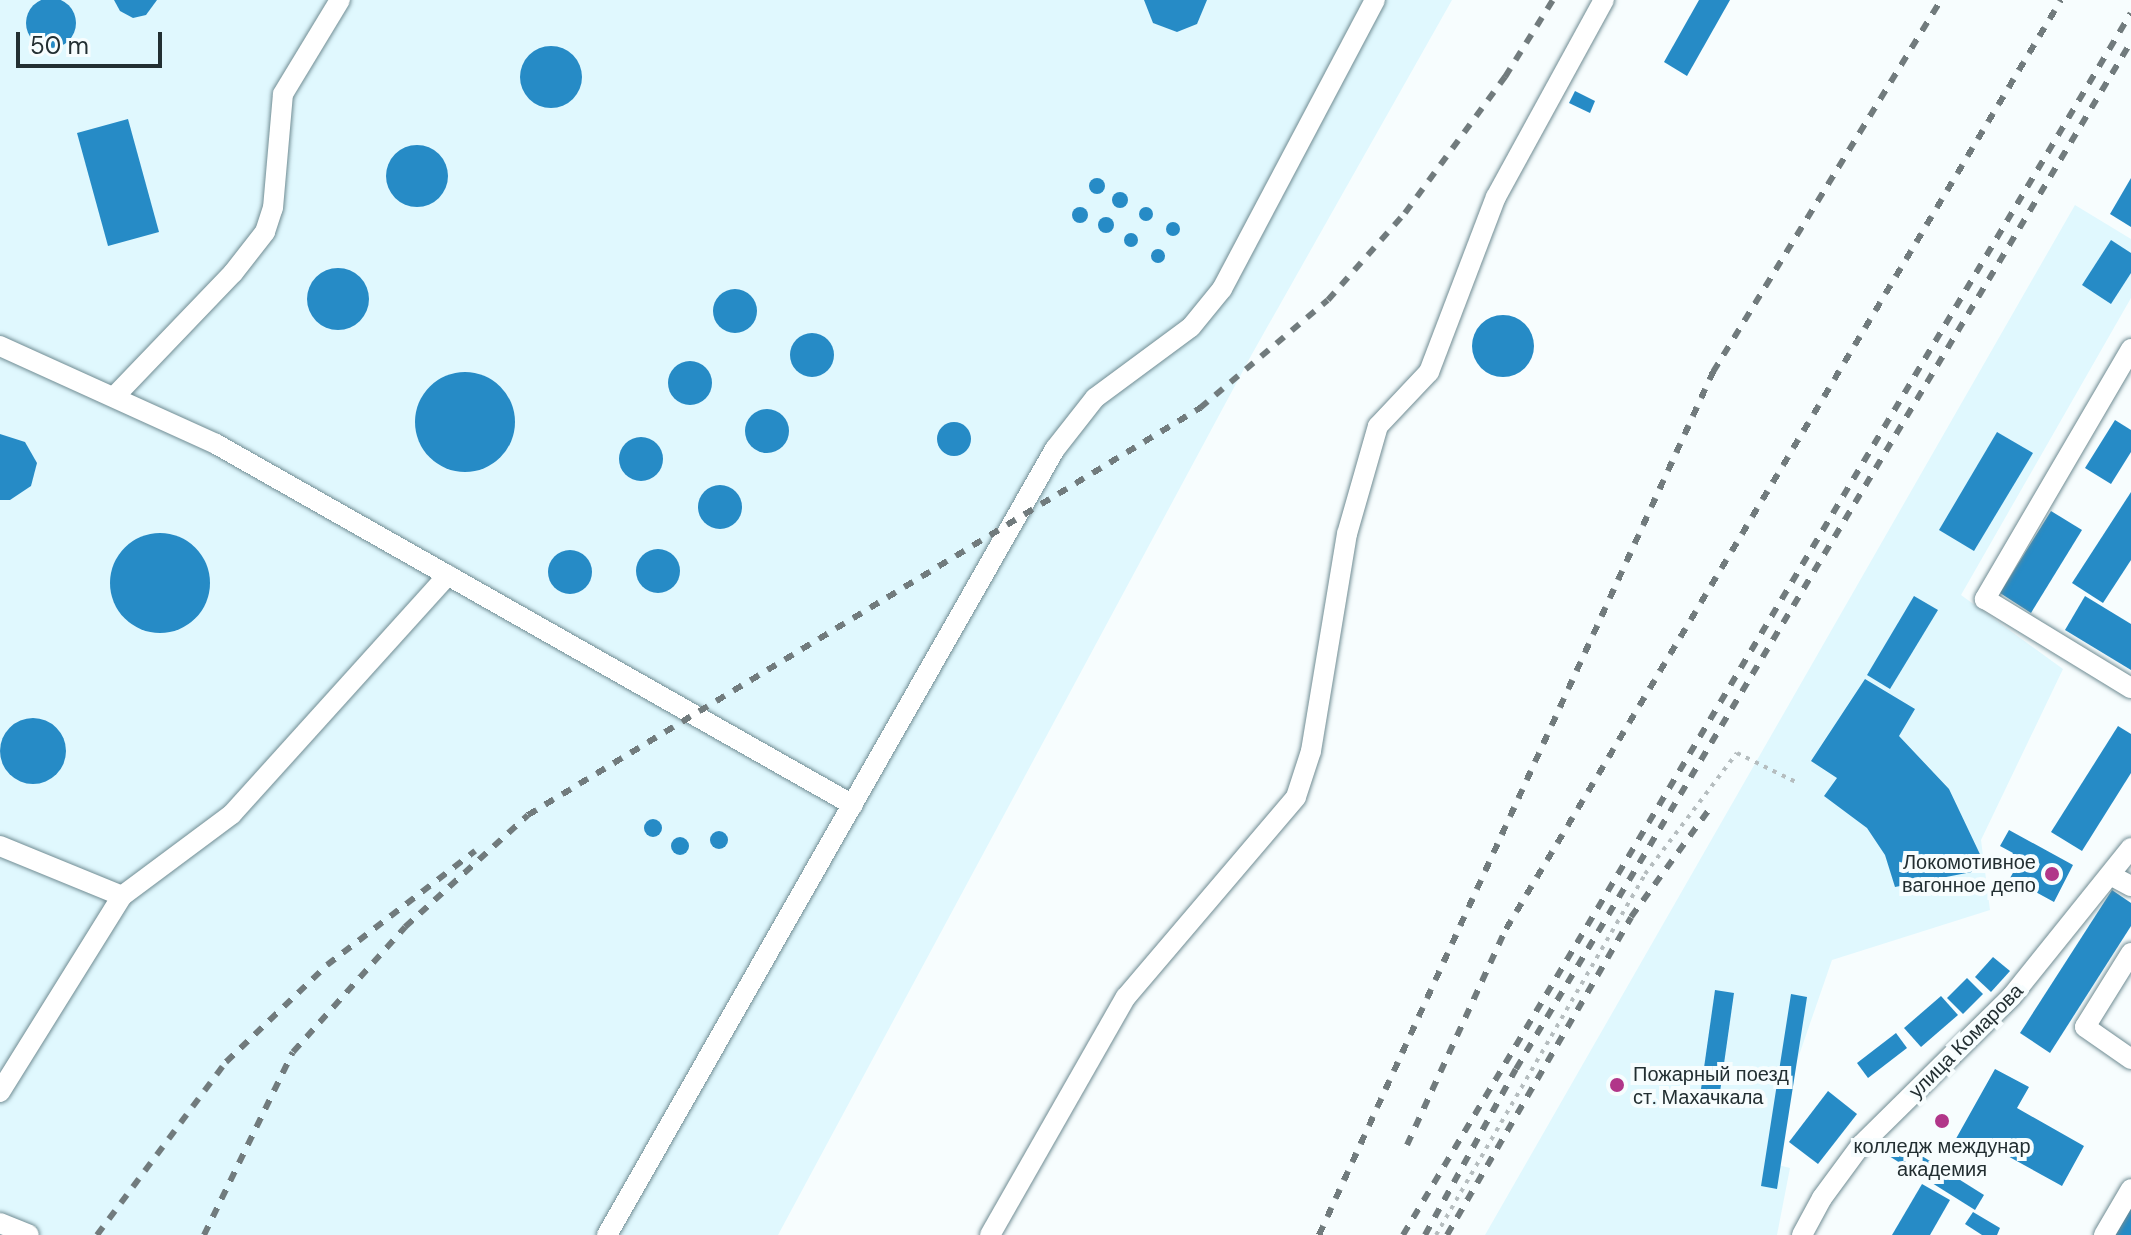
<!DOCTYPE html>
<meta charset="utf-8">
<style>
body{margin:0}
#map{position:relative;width:2131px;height:1235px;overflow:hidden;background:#f7fdfe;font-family:"DM Sans",sans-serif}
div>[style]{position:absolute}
.built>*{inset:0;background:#e0f8fe}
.building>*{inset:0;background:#268bc6}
.round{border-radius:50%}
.path>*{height:4px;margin-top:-2px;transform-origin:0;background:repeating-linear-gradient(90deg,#b5bdbf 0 4px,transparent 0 10px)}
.roads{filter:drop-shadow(0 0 2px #708c93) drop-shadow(0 0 2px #708c93)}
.minor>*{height:20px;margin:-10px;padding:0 10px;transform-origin:10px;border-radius:10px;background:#fff}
.rail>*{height:6px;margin-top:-3px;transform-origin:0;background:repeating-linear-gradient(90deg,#717b7d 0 10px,transparent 0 20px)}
.dots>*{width:22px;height:22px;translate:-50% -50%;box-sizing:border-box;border:4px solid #f7fdfe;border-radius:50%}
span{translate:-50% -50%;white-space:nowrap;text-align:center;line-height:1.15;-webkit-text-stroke:8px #f7fdfe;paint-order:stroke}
.poi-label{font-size:20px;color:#232f32}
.right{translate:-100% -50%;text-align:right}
.left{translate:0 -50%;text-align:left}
.street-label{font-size:20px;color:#232f32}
.scale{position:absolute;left:16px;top:32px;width:146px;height:36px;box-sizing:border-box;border:4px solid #232f32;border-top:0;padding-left:10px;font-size:24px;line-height:28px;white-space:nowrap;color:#232f32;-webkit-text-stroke:6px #f7fdfe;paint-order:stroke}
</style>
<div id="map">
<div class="built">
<div style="clip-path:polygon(0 0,1452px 0,1252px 354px,778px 1235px,0 1235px)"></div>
<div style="clip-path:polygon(2075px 205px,2131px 239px,2131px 298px,1961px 595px,2063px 669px,1981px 840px,1990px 910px,1832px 960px,1787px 1090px,1774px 1164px,1790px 1168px,1777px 1235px,1485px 1235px)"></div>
</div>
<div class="building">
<div class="round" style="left:26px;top:-2px;width:50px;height:50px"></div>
<div style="clip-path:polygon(114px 0,157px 0,146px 15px,133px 18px,120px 11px)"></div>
<div style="clip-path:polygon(1144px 0,1207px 0,1197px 24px,1177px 32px,1153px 23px)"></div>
<div style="clip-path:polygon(1699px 0,1730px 0,1687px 76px,1664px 62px)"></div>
<div class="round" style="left:520px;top:46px;width:62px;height:62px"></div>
<div style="clip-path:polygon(1575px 91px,1595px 101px,1590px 113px,1569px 103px)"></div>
<div style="clip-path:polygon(128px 119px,159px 232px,108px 246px,77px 133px)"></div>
<div class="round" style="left:386px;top:145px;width:62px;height:62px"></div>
<div class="round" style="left:1089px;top:178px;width:16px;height:16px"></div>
<div style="clip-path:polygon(2131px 178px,2131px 227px,2110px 214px)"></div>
<div class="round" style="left:1112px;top:192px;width:16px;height:16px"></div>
<div class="round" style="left:1072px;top:207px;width:16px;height:16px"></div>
<div class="round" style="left:1139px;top:207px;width:14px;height:14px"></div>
<div class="round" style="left:1098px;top:217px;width:16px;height:16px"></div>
<div class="round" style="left:1166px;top:222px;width:14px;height:14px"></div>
<div class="round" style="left:1124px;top:233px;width:14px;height:14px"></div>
<div style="clip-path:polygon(2111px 240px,2131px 253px,2131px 273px,2111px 304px,2082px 285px)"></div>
<div class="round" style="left:1151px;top:249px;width:14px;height:14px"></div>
<div class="round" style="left:307px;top:268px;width:62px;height:62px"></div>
<div class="round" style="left:713px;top:289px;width:44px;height:44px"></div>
<div class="round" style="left:1472px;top:315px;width:62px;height:62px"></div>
<div class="round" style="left:790px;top:333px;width:44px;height:44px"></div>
<div class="round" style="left:668px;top:361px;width:44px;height:44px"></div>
<div class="round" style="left:415px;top:372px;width:100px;height:100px"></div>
<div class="round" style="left:745px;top:409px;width:44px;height:44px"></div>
<div style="clip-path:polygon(2115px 420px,2131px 430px,2131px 452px,2111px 484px,2085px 468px)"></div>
<div class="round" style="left:937px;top:422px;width:34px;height:34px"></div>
<div style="clip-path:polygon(1997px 432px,2033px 453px,1974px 551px,1939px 530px)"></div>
<div style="clip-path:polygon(0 434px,25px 442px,37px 463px,31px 486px,10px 500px,0 500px)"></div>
<div class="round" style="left:619px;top:437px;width:44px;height:44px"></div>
<div class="round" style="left:698px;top:485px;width:44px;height:44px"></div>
<div style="clip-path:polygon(2131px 492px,2131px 560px,2103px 603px,2072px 583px)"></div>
<div style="clip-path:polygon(2051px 511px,2082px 530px,2031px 613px,2000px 593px)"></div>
<div class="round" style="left:110px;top:533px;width:100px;height:100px"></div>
<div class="round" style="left:636px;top:549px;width:44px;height:44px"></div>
<div class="round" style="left:548px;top:550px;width:44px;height:44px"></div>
<div style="clip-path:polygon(1914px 596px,1938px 610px,1890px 689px,1867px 675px)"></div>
<div style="clip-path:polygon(2085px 596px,2131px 624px,2131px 670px,2065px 630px)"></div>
<div style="clip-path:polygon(1865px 679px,1915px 709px,1899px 736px,1949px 789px,1987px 869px,1895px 887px,1885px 855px,1867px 828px,1824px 796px,1837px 778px,1811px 761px)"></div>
<div class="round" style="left:0;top:718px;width:66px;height:66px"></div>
<div style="clip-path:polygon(2118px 726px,2131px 734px,2131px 773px,2082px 851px,2051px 832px)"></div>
<div class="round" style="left:644px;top:819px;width:18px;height:18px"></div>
<div style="clip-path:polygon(2009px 830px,2073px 865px,2054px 902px,2010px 878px,2014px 871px,2006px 866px,2013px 853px,2000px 846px)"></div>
<div class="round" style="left:710px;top:831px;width:18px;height:18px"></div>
<div class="round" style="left:671px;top:837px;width:18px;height:18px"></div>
<div style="clip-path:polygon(2112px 890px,2131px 903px,2131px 926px,2050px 1053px,2020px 1033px)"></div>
<div style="clip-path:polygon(1993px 957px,2010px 971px,1991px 992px,1975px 977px)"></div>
<div style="clip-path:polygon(1967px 978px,1983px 994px,1963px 1014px,1947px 998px)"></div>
<div style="clip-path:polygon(1715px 990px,1734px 993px,1720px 1092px,1701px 1089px)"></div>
<div style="clip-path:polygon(1791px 994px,1807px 997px,1777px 1189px,1761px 1186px)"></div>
<div style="clip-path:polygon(1941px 996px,1958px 1015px,1921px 1047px,1904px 1028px)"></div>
<div style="clip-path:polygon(1896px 1033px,1907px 1048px,1868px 1078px,1857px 1063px)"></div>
<div style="clip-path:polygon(1995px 1069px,2029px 1087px,2017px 1108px,2084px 1146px,2062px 1186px,1984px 1143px,1976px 1158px,1953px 1144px)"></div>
<div style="clip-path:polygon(1828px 1091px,1857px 1114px,1818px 1164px,1789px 1142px)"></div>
<div style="clip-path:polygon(1898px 1141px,1984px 1195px,1975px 1210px,1889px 1156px)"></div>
<div style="clip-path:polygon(1922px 1184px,1950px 1200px,1930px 1235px,1892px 1235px)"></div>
<div style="clip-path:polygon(2131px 1204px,2131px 1235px,2113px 1235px)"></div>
<div style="clip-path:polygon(1973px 1212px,2000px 1228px,1997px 1235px,1982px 1235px,1965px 1224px)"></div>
</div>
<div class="path">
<div style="left:1436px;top:1235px;width:417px;rotate:-59.9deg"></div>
<div style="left:1645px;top:874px;width:152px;rotate:-52.8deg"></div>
<div style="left:1737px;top:753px;width:66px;rotate:26.2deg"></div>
</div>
<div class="roads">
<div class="minor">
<div style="left:0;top:346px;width:237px;rotate:24.4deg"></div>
<div style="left:216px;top:444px;width:732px;rotate:29.54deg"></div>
<div style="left:2131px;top:349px;width:290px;rotate:120.3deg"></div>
<div style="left:1985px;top:599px;width:171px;rotate:31.4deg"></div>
<div style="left:114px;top:397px;width:172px;rotate:-46.2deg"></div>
<div style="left:233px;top:273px;width:52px;rotate:-52deg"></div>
<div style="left:265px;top:232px;width:25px;rotate:-72deg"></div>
<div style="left:273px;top:208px;width:114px;rotate:-85deg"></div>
<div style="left:283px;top:94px;width:110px;rotate:-58.8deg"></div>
<div style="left:0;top:846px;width:132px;rotate:22.3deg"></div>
<div style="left:2112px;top:876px;width:21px;rotate:28deg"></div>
<div style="left:2131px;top:953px;width:87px;rotate:121.9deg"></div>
<div style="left:2085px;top:1027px;width:56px;rotate:34.8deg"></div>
<div style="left:0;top:1092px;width:231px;rotate:-58.1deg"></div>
<div style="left:122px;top:896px;width:137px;rotate:-36.7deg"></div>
<div style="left:232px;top:814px;width:322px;rotate:-47.9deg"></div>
<div style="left:0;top:1223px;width:31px;rotate:22deg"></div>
<div style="left:607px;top:1235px;width:905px;rotate:-60.32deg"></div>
<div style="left:1055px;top:449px;width:65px;rotate:-51.9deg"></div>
<div style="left:1095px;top:398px;width:119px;rotate:-36.5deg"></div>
<div style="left:1191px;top:327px;width:49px;rotate:-50.8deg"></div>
<div style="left:1222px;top:289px;width:327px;rotate:-62.1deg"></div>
<div style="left:990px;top:1235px;width:274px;rotate:-60.3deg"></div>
<div style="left:1126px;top:997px;width:262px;rotate:-49.6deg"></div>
<div style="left:1296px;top:797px;width:48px;rotate:-71.9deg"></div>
<div style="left:1311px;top:751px;width:220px;rotate:-80.6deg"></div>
<div style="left:1347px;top:534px;width:112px;rotate:-74deg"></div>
<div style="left:1378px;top:426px;width:74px;rotate:-46.6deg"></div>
<div style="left:1429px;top:372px;width:187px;rotate:-69.1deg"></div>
<div style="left:1496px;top:197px;width:225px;rotate:-61.3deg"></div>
<div style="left:1802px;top:1235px;width:42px;rotate:-61.6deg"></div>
<div style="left:1822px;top:1198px;width:66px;rotate:-53.7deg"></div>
<div style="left:1861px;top:1145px;width:212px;rotate:-44.6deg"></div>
<div style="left:2012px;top:996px;width:190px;rotate:-51.2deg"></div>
<div style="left:2104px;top:1235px;width:53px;rotate:-59.6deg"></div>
</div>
</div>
<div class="rail">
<div style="left:1407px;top:1145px;width:238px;rotate:-65.4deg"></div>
<div style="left:1506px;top:929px;width:1082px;rotate:-59.15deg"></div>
<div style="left:97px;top:1235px;width:216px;rotate:-53.3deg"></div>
<div style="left:226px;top:1062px;width:140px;rotate:-43.8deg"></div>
<div style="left:327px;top:965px;width:187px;rotate:-37.6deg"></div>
<div style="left:204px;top:1235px;width:203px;rotate:-64.1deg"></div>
<div style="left:293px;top:1052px;width:168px;rotate:-48.1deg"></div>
<div style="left:405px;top:927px;width:166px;rotate:-42.3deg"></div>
<div style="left:528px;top:815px;width:786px;rotate:-31.2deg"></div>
<div style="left:1200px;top:408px;width:167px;rotate:-40.2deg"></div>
<div style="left:1328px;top:300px;width:116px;rotate:-48.5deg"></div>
<div style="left:1405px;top:213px;width:169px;rotate:-53.7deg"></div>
<div style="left:1505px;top:77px;width:91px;rotate:-58.1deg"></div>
<div style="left:1319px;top:1235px;width:949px;rotate:-65.46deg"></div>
<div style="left:1713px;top:372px;width:436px;rotate:-58.5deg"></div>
<div style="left:1403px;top:1235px;width:1422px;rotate:-59.22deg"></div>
<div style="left:1425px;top:1235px;width:189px;rotate:-61.3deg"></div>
<div style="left:1516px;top:1069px;width:1197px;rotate:-59.09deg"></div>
<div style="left:1447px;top:1235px;width:367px;rotate:-59.9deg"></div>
<div style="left:1631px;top:917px;width:131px;rotate:-54deg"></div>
</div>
<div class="dots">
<div style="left:2052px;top:874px;background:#b13689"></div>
<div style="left:1617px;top:1085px;background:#b13689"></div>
<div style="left:1942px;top:1121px;background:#b13689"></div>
</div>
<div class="poi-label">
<span class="right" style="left:2036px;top:874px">Локомотивное<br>вагонное депо</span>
<span class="left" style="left:1633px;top:1086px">Пожарный поезд<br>ст. Махачкала</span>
<span style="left:1942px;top:1158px">колледж междунар<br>академия</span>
</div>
<div class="street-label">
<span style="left:1966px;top:1041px;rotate:-45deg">улица Комарова</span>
</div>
<div class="scale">50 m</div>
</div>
